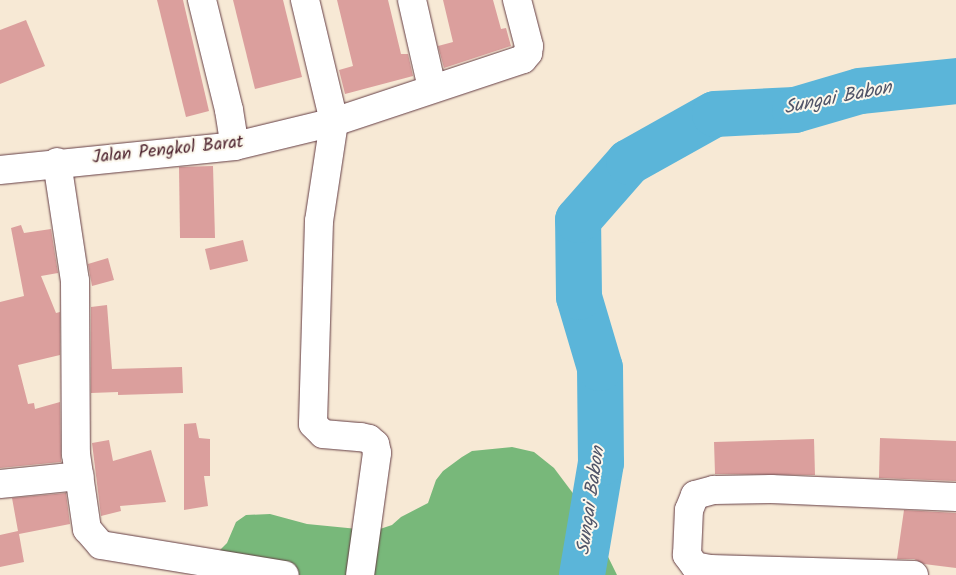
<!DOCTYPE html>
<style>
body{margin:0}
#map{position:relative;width:956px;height:575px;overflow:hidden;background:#f7e9d5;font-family:Kalam,sans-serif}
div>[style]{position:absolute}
.forest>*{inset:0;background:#78b87a}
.river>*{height:46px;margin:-23px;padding:0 23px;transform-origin:23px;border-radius:23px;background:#5bb5d9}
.building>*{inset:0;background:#db9f9d}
.roads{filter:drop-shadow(0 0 1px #643d44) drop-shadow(0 0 1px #643d44)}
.street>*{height:28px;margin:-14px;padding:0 14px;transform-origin:14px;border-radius:14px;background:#fff}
span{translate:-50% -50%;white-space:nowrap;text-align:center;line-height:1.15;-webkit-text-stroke:4px #fbf7ec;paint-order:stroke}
.street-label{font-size:18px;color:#4a1f2b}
.water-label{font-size:19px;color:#505468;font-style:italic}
</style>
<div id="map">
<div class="forest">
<div style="clip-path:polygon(512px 447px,534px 452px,554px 468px,584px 508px,617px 575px,216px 575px,219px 551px,227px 543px,236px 522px,246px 515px,270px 514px,307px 524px,368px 530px,380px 529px,392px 525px,401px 517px,428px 503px,436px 480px,443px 471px,462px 457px,472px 451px)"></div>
</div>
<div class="river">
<div style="left:582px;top:575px;width:114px;rotate:-80.4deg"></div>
<div style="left:601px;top:463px;width:95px;rotate:-90.6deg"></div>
<div style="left:600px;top:368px;width:74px;rotate:-106.5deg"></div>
<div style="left:579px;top:297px;width:77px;rotate:-90.7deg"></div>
<div style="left:578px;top:220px;width:77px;rotate:-48.7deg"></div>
<div style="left:629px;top:162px;width:98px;rotate:-29.2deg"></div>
<div style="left:715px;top:114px;width:80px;rotate:-2.9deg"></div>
<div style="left:795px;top:110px;width:68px;rotate:-16.3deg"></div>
<div style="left:860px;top:91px;width:97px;rotate:-5.9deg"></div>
</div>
<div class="building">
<div style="clip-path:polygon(157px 0,183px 0,209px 111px,186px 117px)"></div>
<div style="clip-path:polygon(233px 0,283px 0,302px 77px,255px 89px)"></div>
<div style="clip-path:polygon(337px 0,388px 0,401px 54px,408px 54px,413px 76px,345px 94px,339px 70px,353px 66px)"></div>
<div style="clip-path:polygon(443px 0,493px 0,501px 29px,506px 28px,511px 46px,444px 68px,438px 46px,453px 42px)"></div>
<div style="clip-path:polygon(26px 20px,45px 66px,0 84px,0 30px)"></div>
<div style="clip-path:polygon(213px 166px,215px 238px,180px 238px,179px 167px)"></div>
<div style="clip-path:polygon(21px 225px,24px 233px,51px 229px,58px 273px,41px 276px,56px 313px,60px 312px,60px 355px,18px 365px,28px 404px,34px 403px,35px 409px,60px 402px,61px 462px,0 468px,0 302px,24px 296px,11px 228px)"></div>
<div style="clip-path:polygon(243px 240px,248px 261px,210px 270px,205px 249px)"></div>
<div style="clip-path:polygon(108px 258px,114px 280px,92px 286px,88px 264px)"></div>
<div style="clip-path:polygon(107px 305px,112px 369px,182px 367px,183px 393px,118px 395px,118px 392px,91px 393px,91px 307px)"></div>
<div style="clip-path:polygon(196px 423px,199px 438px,210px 439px,210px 476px,204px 476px,208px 506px,184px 510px,184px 424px)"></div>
<div style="clip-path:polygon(880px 438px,956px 441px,956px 481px,879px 478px)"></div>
<div style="clip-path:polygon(814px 439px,815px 475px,715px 474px,714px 442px)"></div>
<div style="clip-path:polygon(109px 440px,113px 461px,151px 450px,166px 502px,120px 506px,121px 511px,101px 516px,92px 443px)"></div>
<div style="clip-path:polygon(66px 493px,70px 524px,19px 534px,24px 562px,0 567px,0 535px,18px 531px,12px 498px)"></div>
<div style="clip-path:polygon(904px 510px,956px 513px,956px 568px,924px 564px,914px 559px,897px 559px)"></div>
</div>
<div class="roads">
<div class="street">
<div style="left:202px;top:0;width:113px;rotate:76.2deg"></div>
<div style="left:229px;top:110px;width:36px;rotate:81deg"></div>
<div style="left:305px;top:0;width:125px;rotate:76.6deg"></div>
<div style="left:334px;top:122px;width:100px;rotate:98.6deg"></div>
<div style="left:319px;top:221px;width:203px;rotate:91.7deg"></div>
<div style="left:313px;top:424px;width:14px;rotate:45deg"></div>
<div style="left:323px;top:434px;width:38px;rotate:5deg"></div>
<div style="left:361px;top:437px;width:8px;rotate:14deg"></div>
<div style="left:369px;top:439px;width:8px;rotate:40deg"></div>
<div style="left:375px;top:444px;width:9px;rotate:77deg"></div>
<div style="left:377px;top:453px;width:123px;rotate:97.9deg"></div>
<div style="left:412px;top:0;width:90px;rotate:77.2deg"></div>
<div style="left:57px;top:162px;width:120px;rotate:81.4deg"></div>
<div style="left:75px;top:281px;width:173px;rotate:89.7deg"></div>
<div style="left:76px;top:454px;width:76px;rotate:81.7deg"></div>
<div style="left:87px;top:529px;width:21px;rotate:49deg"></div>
<div style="left:101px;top:545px;width:186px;rotate:9.3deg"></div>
<div style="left:0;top:170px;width:236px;rotate:-5.8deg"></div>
<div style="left:235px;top:146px;width:102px;rotate:-13.6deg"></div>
<div style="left:334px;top:122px;width:199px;rotate:-18.4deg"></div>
<div style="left:523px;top:59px;width:8px;rotate:-50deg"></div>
<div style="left:528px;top:53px;width:7px;rotate:-82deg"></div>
<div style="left:529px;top:46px;width:48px;rotate:-104.6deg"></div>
<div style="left:0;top:484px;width:80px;rotate:-5.7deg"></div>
<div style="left:914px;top:575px;width:204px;rotate:-178.3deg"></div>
<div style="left:710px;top:569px;width:15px;rotate:-169deg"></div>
<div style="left:695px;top:566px;width:14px;rotate:-126deg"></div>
<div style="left:687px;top:555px;width:45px;rotate:-87.5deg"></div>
<div style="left:689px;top:510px;width:16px;rotate:-68deg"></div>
<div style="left:695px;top:495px;width:20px;rotate:-15deg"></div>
<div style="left:714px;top:490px;width:57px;rotate:-1deg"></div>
<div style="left:771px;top:489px;width:185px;rotate:2.5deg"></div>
</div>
</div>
<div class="street-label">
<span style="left:168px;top:151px;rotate:-6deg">Jalan Pengkol Barat</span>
</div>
<div class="water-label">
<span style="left:838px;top:99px;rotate:-11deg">Sungai Babon</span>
<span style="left:592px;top:501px;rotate:-82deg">Sungai Babon</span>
</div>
</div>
